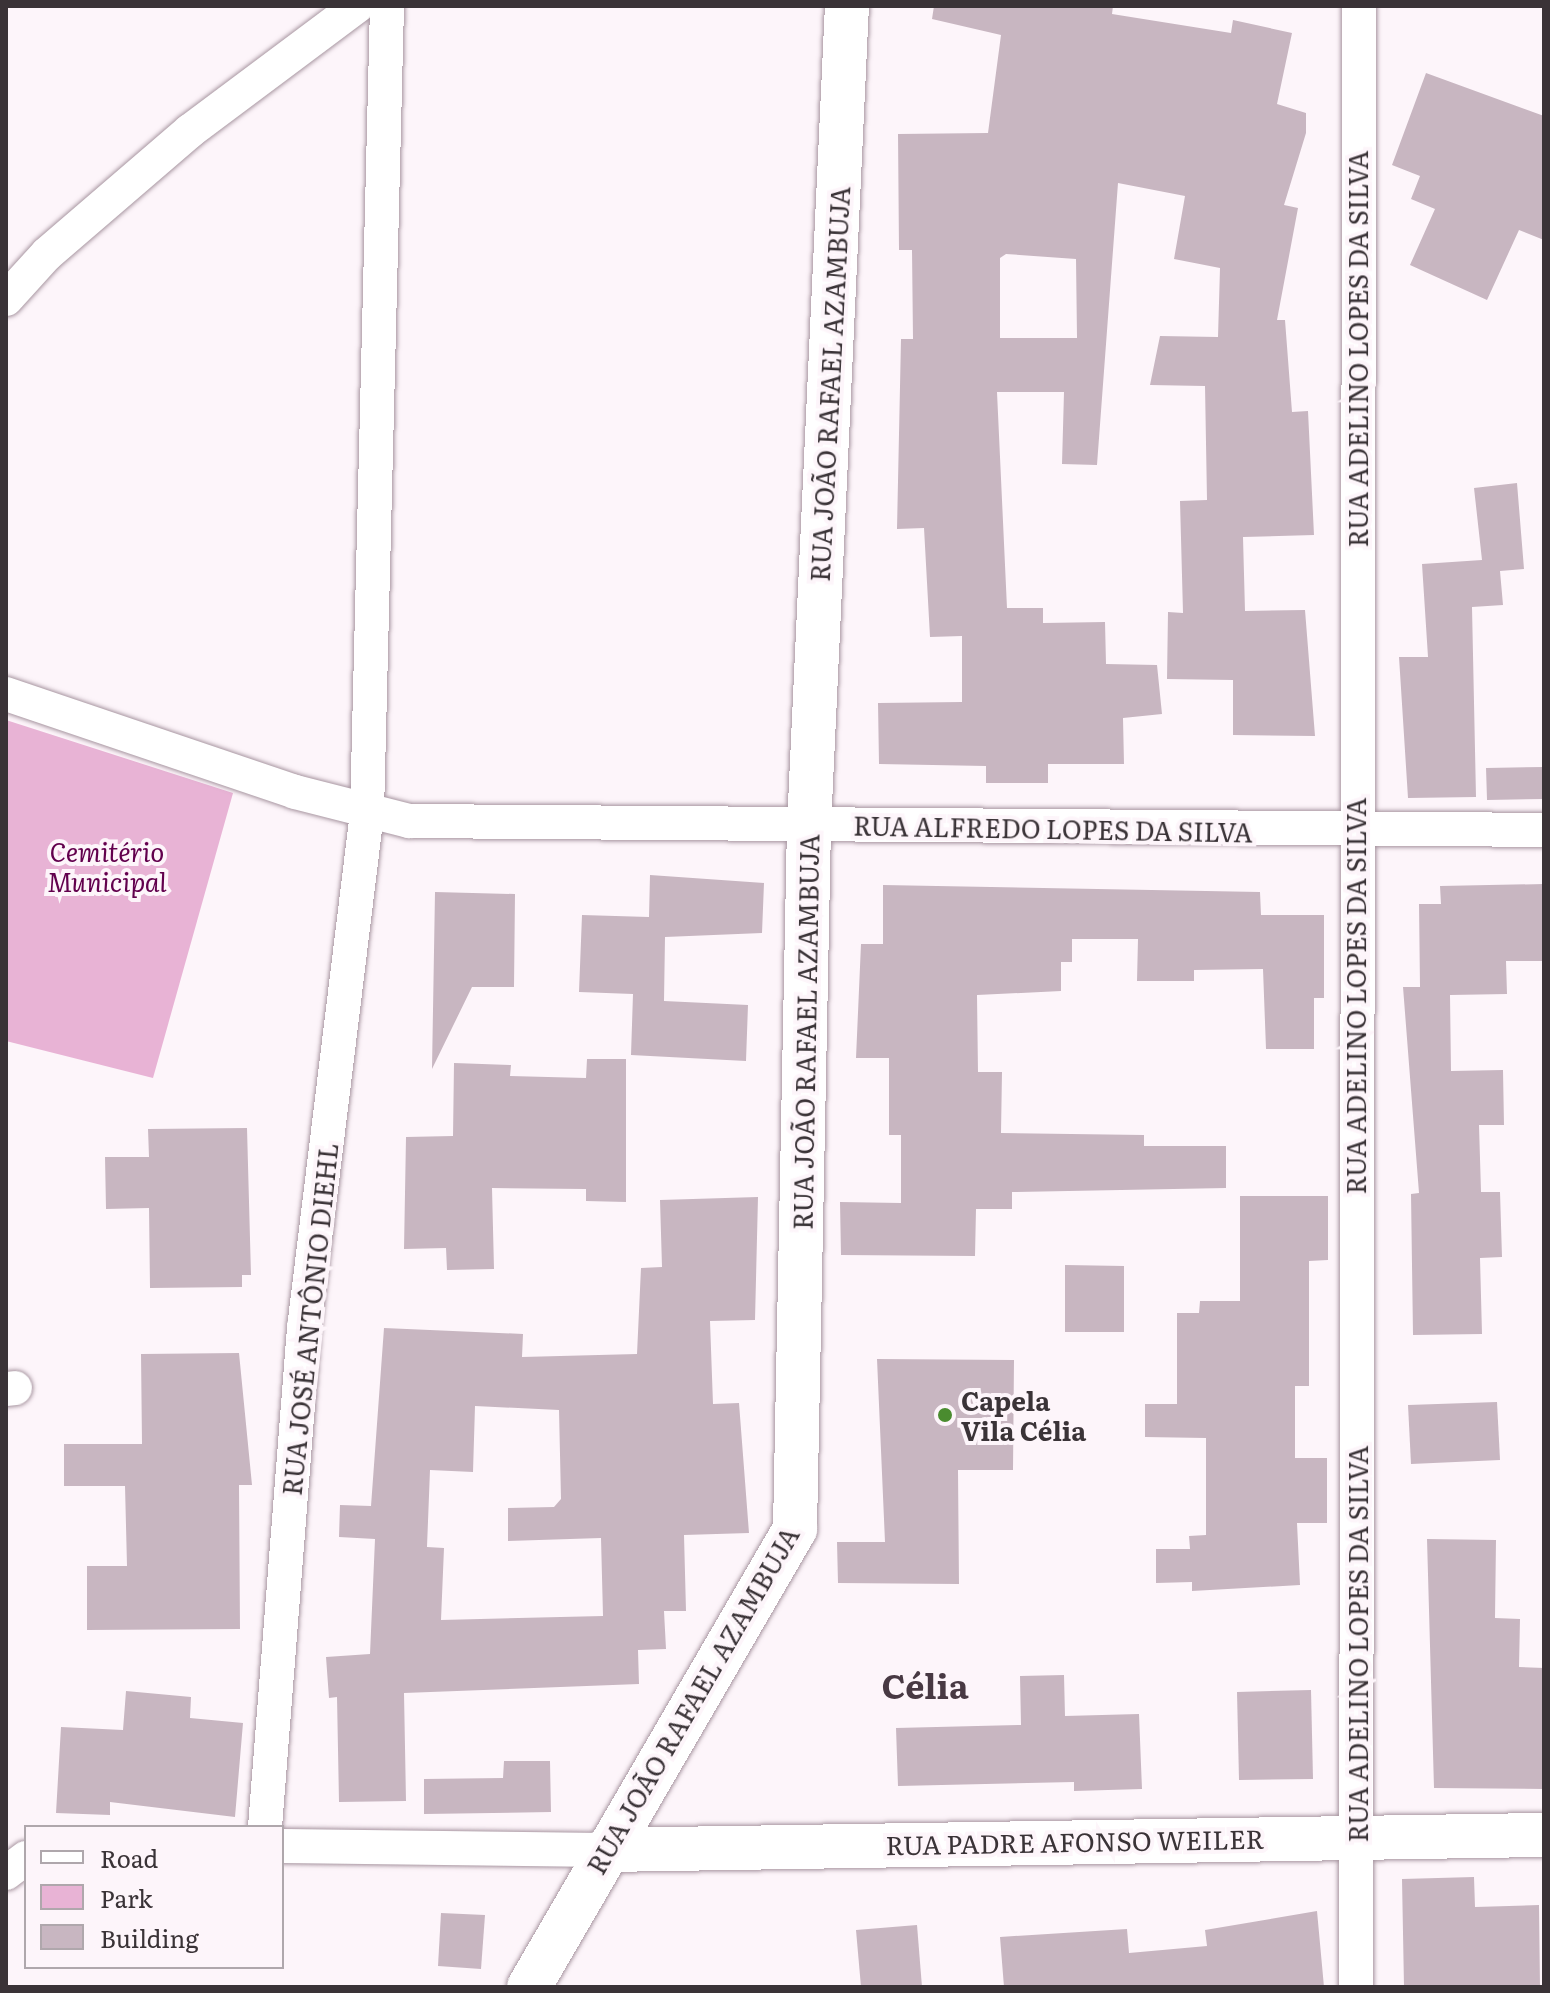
<!DOCTYPE html>
<meta charset="utf-8">
<style>
body{margin:0}
#map{position:relative;width:1550px;height:1993px;overflow:hidden;background:#fdf5fa;font-family:Literata,serif}
div>[style]{position:absolute}
.green>*{inset:0;background:#e8b3d5}
.building>*{inset:0;background:#c8b6c1}
.roads{filter:drop-shadow(0 0 2px #a896a1) drop-shadow(0 0 2px #a896a1)}
.minor>*{height:34px;margin:-17px;padding:0 17px;transform-origin:17px;border-radius:17px;background:#fff}
.tertiary>*{height:44px;margin:-22px;padding:0 22px;transform-origin:22px;border-radius:22px;background:#fff}
.dots>*{width:22px;height:22px;translate:-50% -50%;box-sizing:border-box;border:4px solid #fdf5fa;border-radius:50%}
span{translate:-50% -50%;white-space:nowrap;text-align:center;line-height:1.15;-webkit-text-stroke:8px #fdf5fa;paint-order:stroke}
.street-label{font-size:26px;color:#3a3337}
.park-label{font-size:26px;color:#62004d;font-style:italic}
.poi-label{font-size:26px;color:#3a3337;font-weight:700}
.left{translate:0 -50%;text-align:left}
.district-label{font-size:34px;color:#483943;font-weight:700}
.frame{position:absolute;inset:0;border:8px solid #3a3337;pointer-events:none}
.legend{position:absolute;left:24px;top:1825px;width:260px;height:144px;box-sizing:border-box;background:#fdf5fa;border:2px solid #afa7ac;margin:0;padding:10px 14px;list-style:none;font-size:24px;color:#3a3337}
.legend li{display:flex;align-items:center;gap:16px;height:40px}
.legend b{width:40px;border:2px solid #afa7ac}
</style>
<div id="map">
<div class="green">
<div style="clip-path:polygon(6px 720px,233px 793px,153px 1078px,6px 1041px)"></div>
</div>
<div class="building">
<div style="clip-path:polygon(evenodd,934px 6px,1113px 6px,1112px 14px,1231px 33px,1233px 20px,1292px 33px,1277px 104px,1306px 113px,1306px 133px,1284px 205px,1298px 208px,1277px 320px,1285px 320px,1292px 412px,1308px 411px,1314px 535px,1243px 537px,1245px 611px,1305px 610px,1315px 736px,1233px 735px,1233px 680px,1167px 679px,1168px 612px,1183px 613px,1180px 501px,1207px 500px,1205px 386px,1150px 385px,1160px 336px,1218px 337px,1220px 268px,1174px 259px,1185px 196px,1118px 183px,1097px 465px,1062px 464px,1064px 392px,997px 392px,1007px 608px,1043px 608px,1043px 623px,1105px 622px,1106px 664px,1157px 665px,1162px 714px,1123px 718px,1124px 764px,1048px 764px,1048px 783px,986px 783px,986px 766px,879px 764px,878px 703px,962px 702px,962px 636px,930px 637px,924px 528px,897px 529px,901px 339px,913px 339px,912px 250px,899px 250px,898px 134px,988px 133px,1001px 35px,932px 19px,934px 6px,1006px 254px,1076px 259px,1077px 338px,1000px 338px,1000px 258px,1006px 254px)"></div>
<div style="clip-path:polygon(1426px 73px,1544px 116px,1544px 240px,1519px 230px,1487px 300px,1410px 265px,1435px 209px,1411px 199px,1420px 176px,1392px 165px)"></div>
<div style="clip-path:polygon(1517px 483px,1524px 569px,1500px 571px,1503px 605px,1472px 607px,1476px 797px,1408px 798px,1399px 657px,1428px 657px,1422px 564px,1482px 560px,1474px 488px)"></div>
<div style="clip-path:polygon(1544px 767px,1544px 799px,1487px 800px,1486px 768px)"></div>
<div style="clip-path:polygon(650px 875px,764px 883px,762px 933px,665px 937px,664px 1001px,748px 1005px,746px 1061px,631px 1055px,633px 994px,579px 992px,582px 915px,649px 917px)"></div>
<div style="clip-path:polygon(1544px 884px,1544px 961px,1506px 961px,1507px 994px,1450px 995px,1451px 1071px,1503px 1070px,1504px 1125px,1479px 1125px,1481px 1192px,1500px 1192px,1502px 1257px,1480px 1258px,1482px 1334px,1413px 1335px,1411px 1194px,1419px 1193px,1403px 987px,1420px 987px,1419px 904px,1441px 904px,1440px 886px)"></div>
<div style="clip-path:polygon(883px 885px,1260px 892px,1261px 915px,1324px 915px,1324px 998px,1314px 998px,1314px 1049px,1266px 1049px,1263px 969px,1194px 970px,1194px 981px,1137px 981px,1138px 939px,1072px 939px,1072px 962px,1061px 962px,1061px 991px,977px 995px,978px 1072px,1002px 1072px,1001px 1133px,1144px 1135px,1144px 1146px,1226px 1146px,1226px 1188px,1012px 1192px,1012px 1209px,976px 1209px,975px 1256px,841px 1255px,840px 1202px,901px 1203px,901px 1135px,889px 1135px,889px 1058px,856px 1058px,861px 944px,883px 944px)"></div>
<div style="clip-path:polygon(435px 892px,515px 894px,514px 987px,472px 987px,432px 1069px)"></div>
<div style="clip-path:polygon(587px 1059px,626px 1059px,626px 1202px,586px 1201px,586px 1189px,492px 1188px,494px 1269px,447px 1270px,446px 1248px,404px 1249px,406px 1137px,453px 1136px,454px 1063px,511px 1065px,510px 1076px,586px 1078px)"></div>
<div style="clip-path:polygon(247px 1128px,251px 1275px,242px 1275px,242px 1287px,150px 1288px,149px 1208px,106px 1209px,105px 1157px,149px 1157px,148px 1129px)"></div>
<div style="clip-path:polygon(1240px 1196px,1328px 1196px,1328px 1260px,1309px 1261px,1309px 1386px,1295px 1386px,1295px 1458px,1327px 1458px,1327px 1523px,1297px 1523px,1300px 1585px,1192px 1591px,1192px 1582px,1156px 1583px,1156px 1549px,1190px 1549px,1189px 1536px,1206px 1535px,1206px 1438px,1145px 1437px,1145px 1404px,1177px 1404px,1177px 1313px,1199px 1313px,1200px 1301px,1240px 1301px)"></div>
<div style="clip-path:polygon(evenodd,758px 1197px,755px 1320px,710px 1321px,713px 1404px,739px 1403px,749px 1533px,684px 1535px,686px 1611px,664px 1611px,666px 1649px,638px 1650px,639px 1684px,404px 1693px,406px 1801px,339px 1802px,337px 1697px,329px 1698px,326px 1657px,370px 1654px,375px 1539px,339px 1537px,340px 1505px,371px 1506px,384px 1328px,523px 1334px,522px 1357px,637px 1354px,641px 1268px,662px 1267px,660px 1200px,758px 1197px,475px 1406px,559px 1410px,561px 1499px,554px 1507px,508px 1508px,508px 1541px,601px 1538px,603px 1616px,441px 1620px,444px 1548px,427px 1547px,430px 1470px,473px 1472px,475px 1406px)"></div>
<div style="clip-path:polygon(1065px 1265px,1124px 1266px,1124px 1332px,1065px 1332px)"></div>
<div style="clip-path:polygon(239px 1353px,252px 1485px,239px 1485px,240px 1629px,87px 1630px,87px 1566px,127px 1566px,125px 1486px,64px 1486px,64px 1444px,142px 1444px,141px 1354px)"></div>
<div style="clip-path:polygon(877px 1359px,1014px 1360px,1013px 1470px,958px 1470px,959px 1584px,838px 1583px,837px 1542px,885px 1542px)"></div>
<div style="clip-path:polygon(1497px 1402px,1500px 1460px,1411px 1464px,1408px 1405px)"></div>
<div style="clip-path:polygon(1427px 1539px,1496px 1540px,1495px 1618px,1520px 1619px,1519px 1667px,1544px 1668px,1544px 1789px,1434px 1788px)"></div>
<div style="clip-path:polygon(1064px 1675px,1065px 1716px,1139px 1714px,1142px 1789px,1074px 1791px,1074px 1782px,898px 1786px,896px 1728px,1021px 1725px,1020px 1676px)"></div>
<div style="clip-path:polygon(1311px 1690px,1313px 1779px,1239px 1780px,1237px 1692px)"></div>
<div style="clip-path:polygon(126px 1691px,191px 1697px,190px 1718px,243px 1723px,235px 1817px,110px 1802px,110px 1815px,56px 1813px,61px 1727px,123px 1730px)"></div>
<div style="clip-path:polygon(504px 1761px,550px 1761px,551px 1812px,424px 1814px,424px 1779px,503px 1778px)"></div>
<div style="clip-path:polygon(1474px 1877px,1475px 1907px,1539px 1905px,1540px 1987px,1404px 1987px,1402px 1879px)"></div>
<div style="clip-path:polygon(1317px 1911px,1324px 1987px,1004px 1987px,1000px 1937px,1127px 1929px,1129px 1953px,1207px 1946px,1205px 1930px)"></div>
<div style="clip-path:polygon(441px 1913px,485px 1915px,481px 1969px,438px 1966px)"></div>
<div style="clip-path:polygon(917px 1925px,922px 1987px,861px 1987px,856px 1930px)"></div>
</div>
<div class="roads">
<div class="minor">
<div style="left:6px;top:299px;width:61px;rotate:-47.7deg"></div>
<div style="left:47px;top:254px;width:189px;rotate:-40.7deg"></div>
<div style="left:190px;top:131px;width:209px;rotate:-36.8deg"></div>
<div style="left:6px;top:694px;width:305px;rotate:18.7deg"></div>
<div style="left:295px;top:792px;width:118px;rotate:14.3deg"></div>
<div style="left:409px;top:821px;width:1135px;rotate:0.45deg"></div>
<div style="left:6px;top:1389px;width:9px;rotate:-6deg"></div>
<div style="left:265px;top:1827px;width:501px;rotate:-85.53deg"></div>
<div style="left:304px;top:1328px;width:519px;rotate:-83.03deg"></div>
<div style="left:367px;top:813px;width:807px;rotate:-88.58deg"></div>
<div style="left:282px;top:1846px;width:324px;rotate:0.7deg"></div>
<div style="left:6px;top:1873px;width:25px;rotate:-37deg"></div>
<div style="left:1356px;top:1987px;width:1981px;rotate:-89.91deg"></div>
</div>
<div class="tertiary">
<div style="left:606px;top:1850px;width:938px;rotate:-0.92deg"></div>
<div style="left:529px;top:1987px;width:530px;rotate:-59.85deg"></div>
<div style="left:795px;top:1529px;width:703px;rotate:-88.86deg"></div>
<div style="left:809px;top:826px;width:821px;rotate:-87.35deg"></div>
</div>
</div>
<div class="dots">
<div style="left:945px;top:1415px;background:#4a8c2f"></div>
</div>
<div class="street-label">
<span style="left:1357px;top:349px;rotate:-90deg">RUA ADELINO LOPES DA SILVA</span>
<span style="left:829px;top:384px;rotate:-87deg">RUA JOÃO RAFAEL AZAMBUJA</span>
<span style="left:1053px;top:828px;rotate:1deg">RUA ALFREDO LOPES DA SILVA</span>
<span style="left:1355px;top:996px;rotate:-90deg">RUA ADELINO LOPES DA SILVA</span>
<span style="left:805px;top:1032px;rotate:-89deg">RUA JOÃO RAFAEL AZAMBUJA</span>
<span style="left:309px;top:1319px;rotate:-84deg">RUA JOSÉ ANTÔNIO DIEHL</span>
<span style="left:1357px;top:1644px;rotate:-90deg">RUA ADELINO LOPES DA SILVA</span>
<span style="left:692px;top:1700px;rotate:-60deg">RUA JOÃO RAFAEL AZAMBUJA</span>
<span style="left:1075px;top:1841px;rotate:-1deg">RUA PADRE AFONSO WEILER</span>
</div>
<div class="park-label">
<span style="left:107px;top:866px">Cemitério<br>Municipal</span>
</div>
<div class="poi-label">
<span class="left" style="left:961px;top:1415px">Capela<br>Vila Célia</span>
</div>
<div class="district-label">
<span style="left:925px;top:1685px">Célia</span>
</div>
<div class="frame"></div>
<ul class="legend">
<li><b style="height:10px;background:#fff"></b>Road</li>
<li><b style="height:22px;background:#e8b3d5"></b>Park</li>
<li><b style="height:22px;background:#c8b6c1"></b>Building</li>
</ul>
</div>
